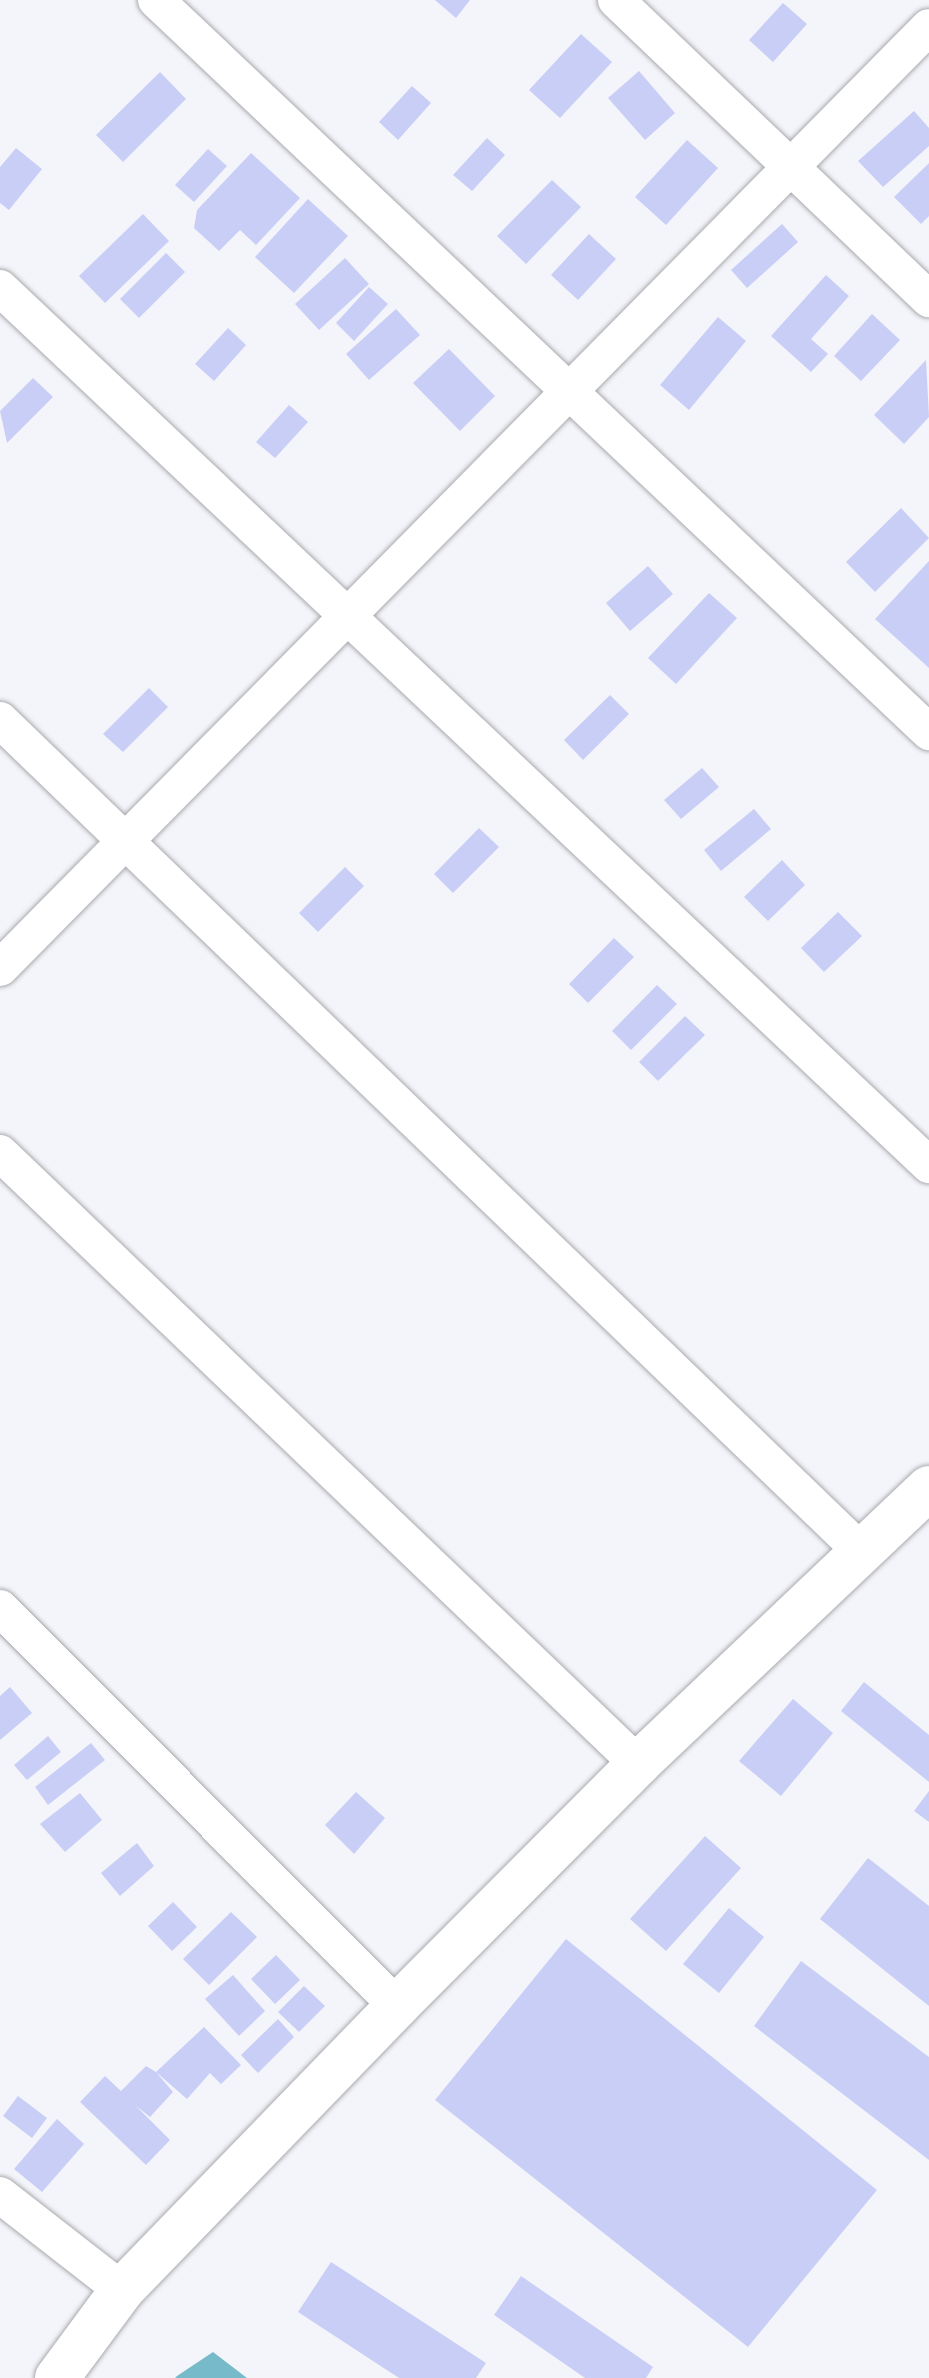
<!DOCTYPE html>
<style>
body{margin:0}
#map{position:relative;width:929px;height:2378px;overflow:hidden;background:#f4f5fa;font-family:"Playfair Display",serif}
div>[style]{position:absolute}
.water>*{inset:0;background:#77bac9}
.building>*{inset:0;background:#c9cef7}
.roads{filter:drop-shadow(0 0 2px #a9aaaf) drop-shadow(0 0 2px #a9aaaf)}
.minor>*{height:36px;margin:-18px;padding:0 18px;transform-origin:18px;border-radius:18px;background:#fff}
.tertiary>*{height:44px;margin:-22px;padding:0 22px;transform-origin:22px;border-radius:22px;background:#fff}
span{translate:-50% -50%;white-space:nowrap;text-align:center;line-height:1.15;-webkit-text-stroke:6px #fff;paint-order:stroke}
</style>
<div id="map">
<div class="water">
<div style="clip-path:polygon(213px 2352px,247px 2378px,175px 2378px,177px 2376px)"></div>
</div>
<div class="building">
<div style="clip-path:polygon(435px 0,470px 0,456px 18px)"></div>
<div style="clip-path:polygon(783px 3px,807px 24px,773px 62px,749px 40px)"></div>
<div style="clip-path:polygon(581px 34px,612px 62px,560px 118px,529px 90px)"></div>
<div style="clip-path:polygon(639px 71px,675px 113px,645px 140px,608px 98px)"></div>
<div style="clip-path:polygon(160px 72px,186px 99px,123px 162px,96px 135px)"></div>
<div style="clip-path:polygon(412px 86px,431px 103px,398px 140px,379px 122px)"></div>
<div style="clip-path:polygon(914px 111px,929px 128px,929px 146px,883px 187px,858px 161px)"></div>
<div style="clip-path:polygon(487px 138px,505px 155px,472px 191px,453px 175px)"></div>
<div style="clip-path:polygon(687px 140px,718px 168px,666px 225px,635px 197px)"></div>
<div style="clip-path:polygon(16px 148px,42px 169px,9px 210px,0 203px,0 167px)"></div>
<div style="clip-path:polygon(208px 149px,227px 166px,194px 202px,175px 185px)"></div>
<div style="clip-path:polygon(251px 153px,300px 198px,256px 245px,240px 230px,219px 251px,194px 228px,197px 210px)"></div>
<div style="clip-path:polygon(929px 163px,929px 216px,921px 224px,894px 197px)"></div>
<div style="clip-path:polygon(552px 180px,581px 207px,526px 264px,497px 236px)"></div>
<div style="clip-path:polygon(308px 199px,348px 236px,294px 293px,255px 257px)"></div>
<div style="clip-path:polygon(143px 214px,169px 241px,105px 303px,79px 276px)"></div>
<div style="clip-path:polygon(782px 224px,798px 242px,747px 288px,731px 270px)"></div>
<div style="clip-path:polygon(589px 234px,616px 259px,578px 300px,551px 275px)"></div>
<div style="clip-path:polygon(166px 253px,185px 272px,139px 318px,120px 299px)"></div>
<div style="clip-path:polygon(345px 258px,369px 284px,319px 330px,295px 304px)"></div>
<div style="clip-path:polygon(826px 275px,849px 296px,811px 339px,828px 354px,811px 372px,771px 336px)"></div>
<div style="clip-path:polygon(369px 287px,388px 304px,354px 341px,336px 323px)"></div>
<div style="clip-path:polygon(396px 309px,420px 335px,369px 380px,346px 354px)"></div>
<div style="clip-path:polygon(872px 314px,900px 340px,861px 381px,834px 356px)"></div>
<div style="clip-path:polygon(718px 317px,746px 341px,689px 410px,660px 385px)"></div>
<div style="clip-path:polygon(228px 328px,246px 345px,214px 381px,195px 364px)"></div>
<div style="clip-path:polygon(449px 349px,495px 396px,460px 431px,413px 383px)"></div>
<div style="clip-path:polygon(926px 360px,929px 417px,904px 444px,874px 415px)"></div>
<div style="clip-path:polygon(33px 378px,53px 397px,7px 443px,0 411px)"></div>
<div style="clip-path:polygon(289px 405px,308px 422px,275px 458px,256px 442px)"></div>
<div style="clip-path:polygon(901px 508px,929px 538px,875px 592px,846px 562px)"></div>
<div style="clip-path:polygon(929px 561px,929px 668px,875px 619px)"></div>
<div style="clip-path:polygon(648px 566px,673px 594px,630px 631px,606px 603px)"></div>
<div style="clip-path:polygon(709px 593px,737px 618px,676px 684px,648px 658px)"></div>
<div style="clip-path:polygon(149px 688px,168px 707px,123px 752px,103px 734px)"></div>
<div style="clip-path:polygon(610px 695px,629px 714px,583px 760px,564px 740px)"></div>
<div style="clip-path:polygon(702px 768px,719px 787px,681px 819px,664px 800px)"></div>
<div style="clip-path:polygon(754px 809px,771px 829px,721px 871px,704px 850px)"></div>
<div style="clip-path:polygon(479px 828px,499px 847px,453px 893px,434px 874px)"></div>
<div style="clip-path:polygon(782px 860px,805px 885px,768px 921px,744px 897px)"></div>
<div style="clip-path:polygon(345px 867px,364px 886px,318px 932px,299px 913px)"></div>
<div style="clip-path:polygon(838px 912px,862px 936px,824px 972px,801px 948px)"></div>
<div style="clip-path:polygon(614px 938px,634px 957px,588px 1003px,569px 984px)"></div>
<div style="clip-path:polygon(657px 985px,677px 1004px,631px 1050px,612px 1031px)"></div>
<div style="clip-path:polygon(685px 1016px,705px 1035px,658px 1081px,639px 1062px)"></div>
<div style="clip-path:polygon(864px 1682px,929px 1735px,929px 1782px,841px 1711px)"></div>
<div style="clip-path:polygon(10px 1687px,32px 1713px,0 1740px,0 1696px)"></div>
<div style="clip-path:polygon(793px 1699px,833px 1733px,781px 1796px,739px 1761px)"></div>
<div style="clip-path:polygon(48px 1736px,61px 1752px,27px 1780px,14px 1765px)"></div>
<div style="clip-path:polygon(91px 1743px,105px 1760px,48px 1805px,35px 1787px)"></div>
<div style="clip-path:polygon(929px 1791px,929px 1822px,914px 1811px)"></div>
<div style="clip-path:polygon(356px 1792px,385px 1818px,354px 1854px,325px 1825px)"></div>
<div style="clip-path:polygon(80px 1793px,102px 1820px,65px 1852px,40px 1824px)"></div>
<div style="clip-path:polygon(705px 1836px,741px 1868px,666px 1951px,630px 1919px)"></div>
<div style="clip-path:polygon(137px 1843px,154px 1866px,120px 1896px,101px 1873px)"></div>
<div style="clip-path:polygon(868px 1858px,929px 1906px,929px 2006px,820px 1919px)"></div>
<div style="clip-path:polygon(173px 1902px,197px 1927px,172px 1951px,148px 1926px)"></div>
<div style="clip-path:polygon(729px 1908px,764px 1937px,719px 1993px,683px 1964px)"></div>
<div style="clip-path:polygon(231px 1912px,257px 1937px,209px 1985px,183px 1959px)"></div>
<div style="clip-path:polygon(566px 1939px,877px 2190px,748px 2347px,435px 2100px)"></div>
<div style="clip-path:polygon(276px 1955px,300px 1980px,275px 2004px,251px 1979px)"></div>
<div style="clip-path:polygon(801px 1961px,929px 2057px,929px 2160px,754px 2026px)"></div>
<div style="clip-path:polygon(233px 1975px,265px 2011px,239px 2036px,205px 1999px)"></div>
<div style="clip-path:polygon(304px 1986px,325px 2006px,299px 2032px,278px 2012px)"></div>
<div style="clip-path:polygon(278px 2019px,294px 2037px,258px 2073px,241px 2055px)"></div>
<div style="clip-path:polygon(204px 2027px,241px 2065px,221px 2084px,210px 2073px,187px 2099px,156px 2072px,173px 2092px,150px 2117px,135px 2105px,170px 2140px,146px 2165px,80px 2102px,105px 2076px,121px 2091px,146px 2066px,156px 2072px)"></div>
<div style="clip-path:polygon(18px 2096px,47px 2118px,32px 2138px,3px 2116px)"></div>
<div style="clip-path:polygon(57px 2119px,84px 2144px,42px 2192px,14px 2169px)"></div>
<div style="clip-path:polygon(331px 2262px,486px 2363px,476px 2378px,399px 2378px,298px 2312px)"></div>
<div style="clip-path:polygon(521px 2276px,653px 2367px,646px 2378px,585px 2378px,494px 2315px)"></div>
</div>
<div class="roads">
<div class="minor">
<div style="left:156px;top:0;width:1065px;rotate:43.44deg"></div>
<div style="left:616px;top:0;width:433px;rotate:43.7deg"></div>
<div style="left:0;top:288px;width:1278px;rotate:43.35deg"></div>
<div style="left:0;top:720px;width:1198px;rotate:43.99deg"></div>
<div style="left:0;top:968px;width:1322px;rotate:-45.37deg"></div>
<div style="left:0;top:1153px;width:883px;rotate:43.76deg"></div>
<div style="left:0;top:1608px;width:562px;rotate:45.07deg"></div>
<div style="left:0;top:2195px;width:155px;rotate:37.9deg"></div>
</div>
<div class="tertiary">
<div style="left:57px;top:2378px;width:109px;rotate:-53.5deg"></div>
<div style="left:122px;top:2290px;width:395px;rotate:-45.9deg"></div>
<div style="left:397px;top:2006px;width:342px;rotate:-45.1deg"></div>
<div style="left:638px;top:1764px;width:401px;rotate:-43.5deg"></div>
</div>
</div>
</div>
